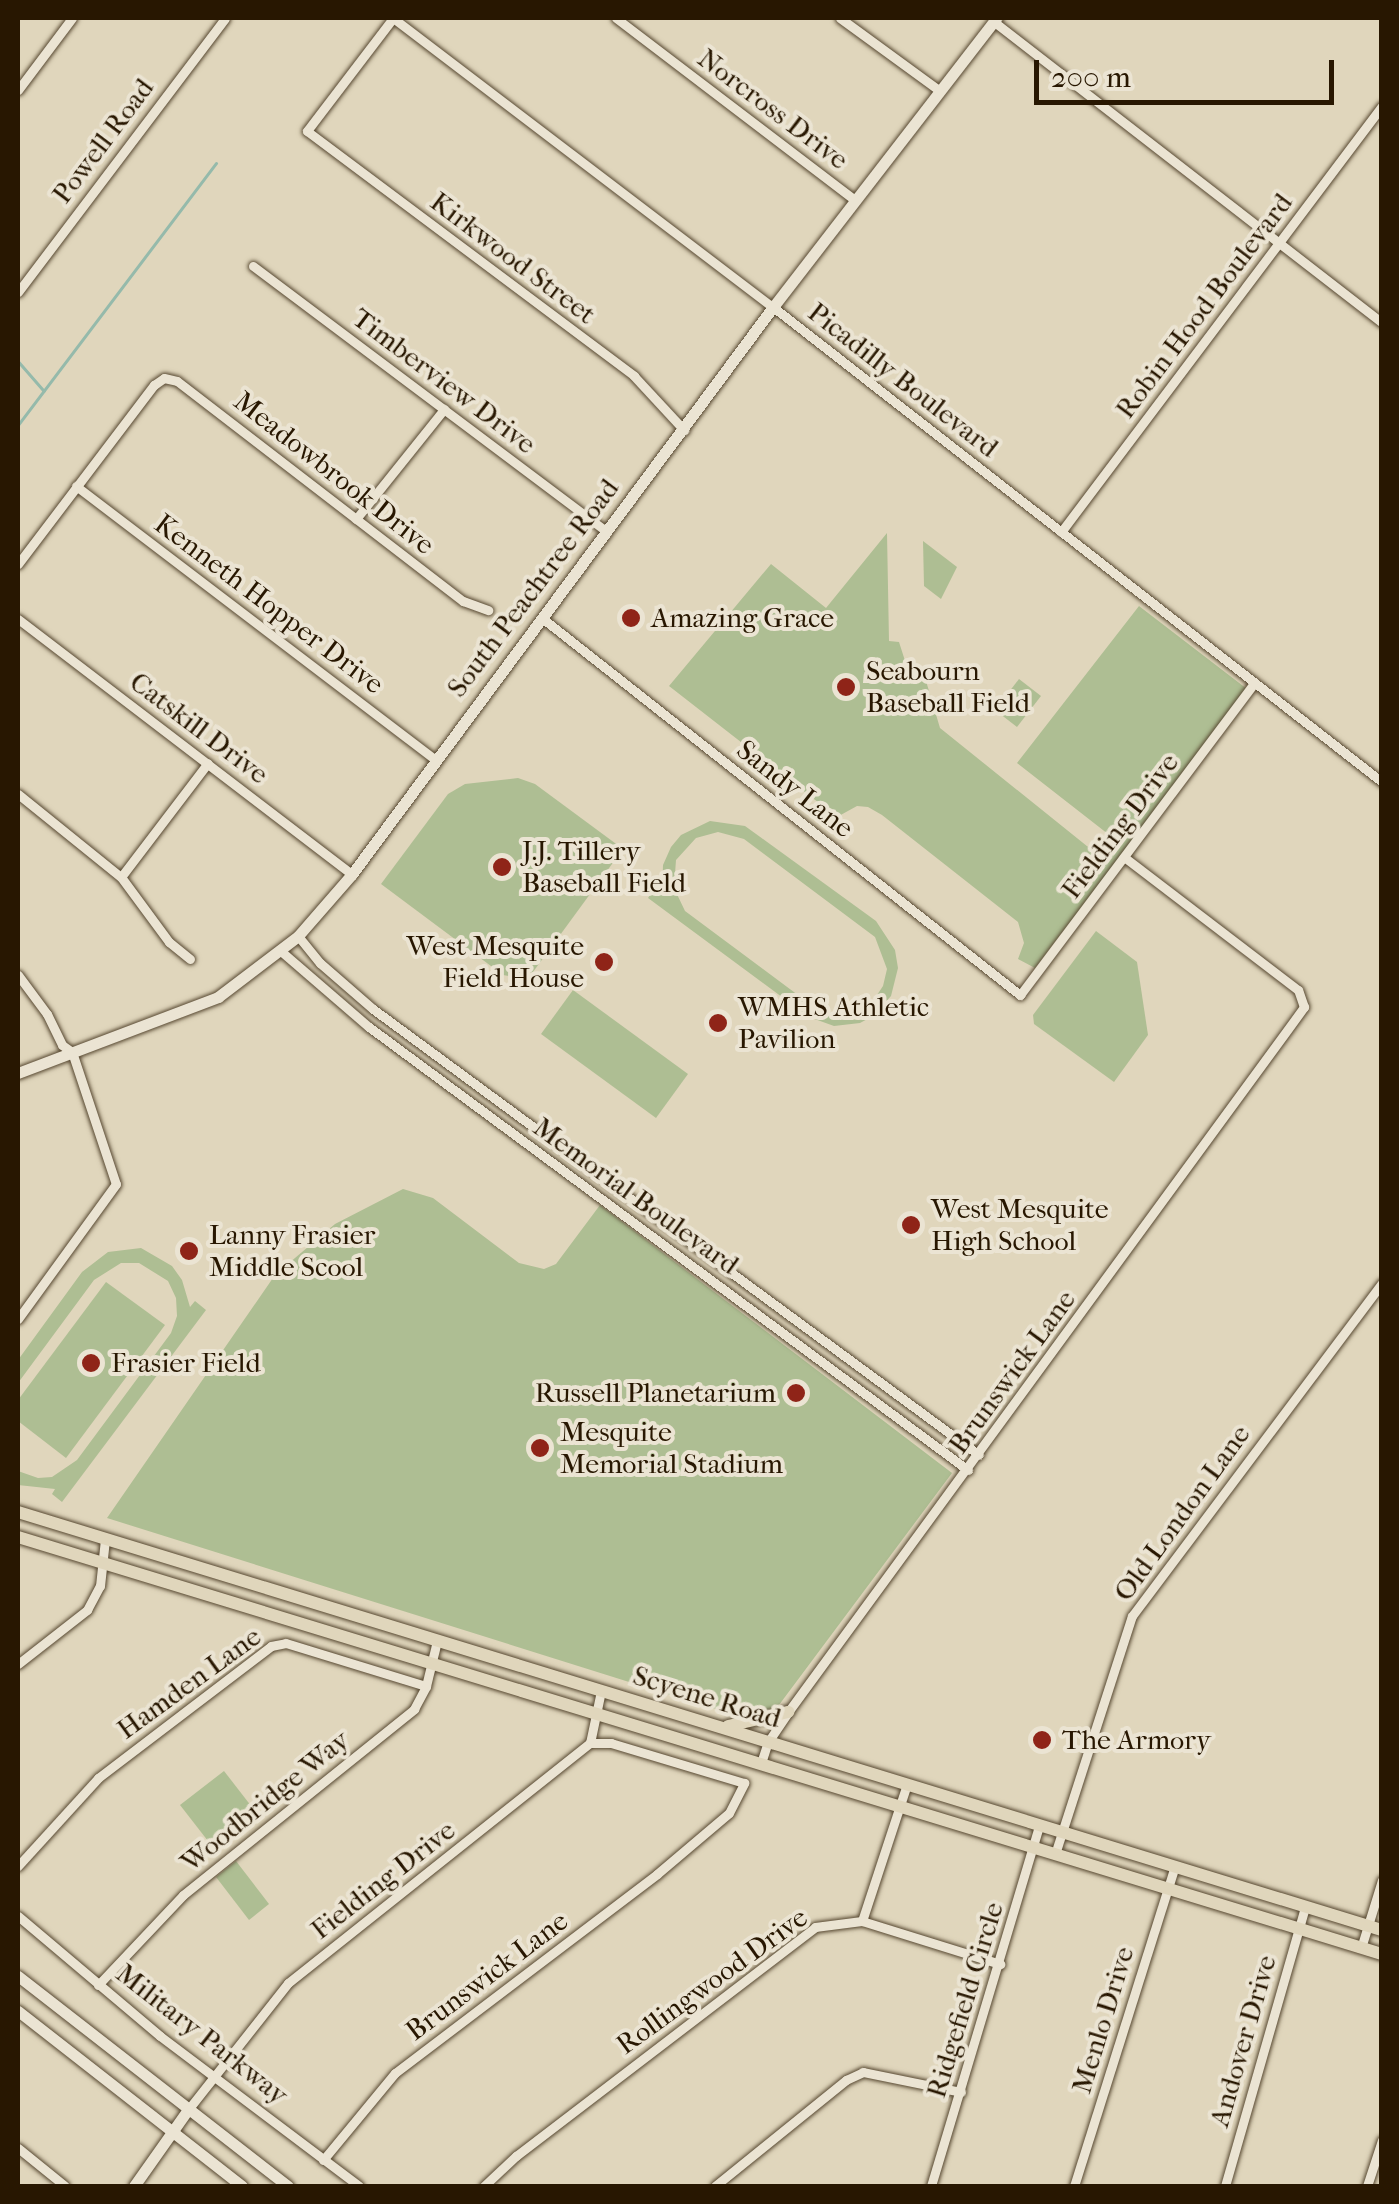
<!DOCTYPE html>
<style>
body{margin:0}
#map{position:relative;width:1399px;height:2204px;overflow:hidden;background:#e0d6bc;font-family:"IM FELL French Canon",serif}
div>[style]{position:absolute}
.green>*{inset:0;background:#aebe93}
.stream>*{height:2.5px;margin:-1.25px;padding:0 1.25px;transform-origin:1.25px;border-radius:1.25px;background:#95baab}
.roads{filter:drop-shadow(0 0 2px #564730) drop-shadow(0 0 2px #564730)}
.street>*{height:9px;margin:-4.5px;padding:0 4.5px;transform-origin:4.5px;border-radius:4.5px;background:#ebe4d3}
.secondary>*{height:11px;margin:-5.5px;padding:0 5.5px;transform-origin:5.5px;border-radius:5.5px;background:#ebe4d3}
.primary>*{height:12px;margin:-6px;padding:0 6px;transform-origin:6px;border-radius:6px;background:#e0d6bc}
.dots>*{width:28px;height:28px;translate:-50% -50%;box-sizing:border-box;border:5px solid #ebe4d3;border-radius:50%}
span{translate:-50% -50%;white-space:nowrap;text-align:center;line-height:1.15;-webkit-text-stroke:8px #ebe4d3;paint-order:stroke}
.street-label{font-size:28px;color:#281701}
.poi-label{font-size:28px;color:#281701}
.left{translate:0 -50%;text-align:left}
.right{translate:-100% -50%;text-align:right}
.frame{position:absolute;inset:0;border:20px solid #281701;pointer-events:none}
.scale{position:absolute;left:1034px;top:60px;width:300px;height:45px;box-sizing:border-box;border:5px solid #281701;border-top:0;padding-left:12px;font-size:30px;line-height:35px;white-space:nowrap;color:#281701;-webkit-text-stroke:8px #ebe4d3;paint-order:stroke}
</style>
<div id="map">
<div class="green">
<div style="clip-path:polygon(887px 533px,889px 641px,899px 642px,907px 667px,926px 681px,940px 728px,1103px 859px,1117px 841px,1017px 763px,1139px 606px,1247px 689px,1035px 968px,1018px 959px,1024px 943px,1018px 922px,882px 815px,868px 807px,857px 806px,837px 817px,669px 686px,771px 564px,826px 608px)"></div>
<div style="clip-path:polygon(923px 541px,957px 567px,941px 599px,924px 586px)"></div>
<div style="clip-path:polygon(1019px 679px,1041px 696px,1017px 727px,995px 710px)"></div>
<div style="clip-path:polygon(518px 778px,535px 784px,623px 849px,533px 972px,514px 977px,503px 975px,381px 884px,448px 794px,465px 784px)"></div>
<div style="clip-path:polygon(evenodd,710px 821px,745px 826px,876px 921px,895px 950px,898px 968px,891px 996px,873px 1016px,860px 1023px,834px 1026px,809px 1017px,648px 898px,654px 889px,662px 894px,663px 865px,671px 847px,681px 835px,710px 821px,718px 832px,744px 839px,875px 937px,887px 969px,883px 986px,871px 1004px,845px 1015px,818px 1010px,685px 911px,674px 888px,676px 860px,696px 838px,718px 832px)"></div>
<div style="clip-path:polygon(1096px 931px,1137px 962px,1148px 1035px,1114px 1082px,1034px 1024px,1033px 1015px)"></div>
<div style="clip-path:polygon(573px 990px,688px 1074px,656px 1118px,541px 1034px)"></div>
<div style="clip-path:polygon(403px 1189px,433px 1198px,519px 1263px,544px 1269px,556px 1264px,600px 1205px,952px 1473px,776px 1709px,747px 1719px,107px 1518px,275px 1275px,335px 1224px)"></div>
<div style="clip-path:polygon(141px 1248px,172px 1266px,182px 1280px,190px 1307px,195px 1301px,206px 1310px,62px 1502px,52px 1494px,55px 1489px,18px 1485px,18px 1471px,38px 1478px,52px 1477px,77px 1460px,171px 1333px,177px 1316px,176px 1298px,168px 1281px,139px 1263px,121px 1263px,94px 1280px,18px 1383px,18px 1360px,82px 1272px,108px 1252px)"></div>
<div style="clip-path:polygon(106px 1282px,165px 1325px,66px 1458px,18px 1421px,18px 1400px)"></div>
<div style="clip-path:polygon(224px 1771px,259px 1816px,215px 1850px,180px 1805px)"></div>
<div style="clip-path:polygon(236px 1861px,269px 1904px,249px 1920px,216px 1877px)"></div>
</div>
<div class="stream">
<div style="left:19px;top:362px;width:38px;rotate:49deg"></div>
<div style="left:18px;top:425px;width:328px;rotate:-52.9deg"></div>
</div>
<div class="roads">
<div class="street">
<div style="left:393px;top:18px;width:477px;rotate:37.3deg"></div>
<div style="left:773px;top:307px;width:772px;rotate:37.95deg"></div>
<div style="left:393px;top:18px;width:142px;rotate:127.3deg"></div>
<div style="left:307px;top:131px;width:409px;rotate:36.8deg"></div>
<div style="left:634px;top:376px;width:74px;rotate:47.2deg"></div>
<div style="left:616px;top:18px;width:300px;rotate:37.3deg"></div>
<div style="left:840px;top:18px;width:124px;rotate:36.1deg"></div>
<div style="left:993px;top:21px;width:492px;rotate:37.8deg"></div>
<div style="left:18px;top:90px;width:90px;rotate:-53.1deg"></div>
<div style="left:253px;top:266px;width:443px;rotate:36.9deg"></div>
<div style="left:18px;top:292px;width:343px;rotate:-52.9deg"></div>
<div style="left:76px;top:486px;width:451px;rotate:37.3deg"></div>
<div style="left:356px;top:519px;width:141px;rotate:-51.3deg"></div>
<div style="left:1061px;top:532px;width:533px;rotate:-53deg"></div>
<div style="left:18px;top:564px;width:225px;rotate:-52.8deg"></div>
<div style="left:154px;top:385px;width:12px;rotate:-35deg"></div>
<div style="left:164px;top:378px;width:13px;rotate:13deg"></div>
<div style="left:177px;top:381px;width:361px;rotate:37.6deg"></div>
<div style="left:463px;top:601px;width:27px;rotate:20deg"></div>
<div style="left:542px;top:618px;width:609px;rotate:38.26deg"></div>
<div style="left:1020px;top:995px;width:390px;rotate:-53.1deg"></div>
<div style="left:18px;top:619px;width:420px;rotate:37.4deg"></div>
<div style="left:18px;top:794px;width:132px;rotate:38.9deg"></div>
<div style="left:121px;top:877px;width:81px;rotate:53.6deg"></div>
<div style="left:169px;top:942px;width:27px;rotate:39deg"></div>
<div style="left:121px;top:877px;width:143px;rotate:-52.7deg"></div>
<div style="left:298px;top:936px;width:35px;rotate:51deg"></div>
<div style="left:320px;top:963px;width:70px;rotate:41deg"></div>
<div style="left:373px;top:1009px;width:752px;rotate:36.35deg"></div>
<div style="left:282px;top:952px;width:115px;rotate:40.8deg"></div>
<div style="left:369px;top:1027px;width:745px;rotate:36.49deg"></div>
<div style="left:18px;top:975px;width:49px;rotate:53.4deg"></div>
<div style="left:47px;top:1014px;width:34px;rotate:64deg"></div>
<div style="left:62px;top:1045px;width:12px;rotate:35deg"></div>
<div style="left:72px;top:1052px;width:139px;rotate:71.6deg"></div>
<div style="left:116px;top:1184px;width:167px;rotate:126deg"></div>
<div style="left:18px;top:1664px;width:88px;rotate:-38deg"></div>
<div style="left:87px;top:1610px;width:27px;rotate:-62deg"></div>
<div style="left:100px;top:1586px;width:47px;rotate:-83.9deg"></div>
<div style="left:761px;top:1763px;width:22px;rotate:-72deg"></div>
<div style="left:768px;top:1742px;width:36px;rotate:-56deg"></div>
<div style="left:788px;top:1712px;width:874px;rotate:-53.8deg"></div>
<div style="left:1304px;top:1007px;width:18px;rotate:-109deg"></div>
<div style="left:1298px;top:990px;width:219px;rotate:-142.6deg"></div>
<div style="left:1055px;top:1854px;width:250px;rotate:-72.1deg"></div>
<div style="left:1132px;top:1616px;width:416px;rotate:-53.1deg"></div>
<div style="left:18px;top:1866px;width:119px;rotate:-47.7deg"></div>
<div style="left:98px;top:1778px;width:218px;rotate:-37.3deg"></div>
<div style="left:271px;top:1646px;width:15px;rotate:-11deg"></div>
<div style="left:286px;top:1643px;width:146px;rotate:17.1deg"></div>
<div style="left:18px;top:1916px;width:186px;rotate:40.2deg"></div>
<div style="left:160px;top:2036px;width:249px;rotate:37deg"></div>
<div style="left:862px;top:1921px;width:144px;rotate:-71.8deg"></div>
<div style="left:1361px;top:1948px;width:71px;rotate:-72.8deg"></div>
<div style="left:98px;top:1985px;width:124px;rotate:-46.6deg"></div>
<div style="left:183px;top:1895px;width:297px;rotate:-38.8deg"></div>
<div style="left:414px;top:1709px;width:26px;rotate:-62deg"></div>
<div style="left:426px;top:1686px;width:46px;rotate:-76.3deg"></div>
<div style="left:187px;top:2111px;width:163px;rotate:-51.7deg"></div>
<div style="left:288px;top:1983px;width:386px;rotate:-38.5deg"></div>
<div style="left:590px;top:1743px;width:53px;rotate:-78.1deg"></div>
<div style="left:18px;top:2148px;width:60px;rotate:39deg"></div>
<div style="left:323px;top:2160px;width:113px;rotate:-50.4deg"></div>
<div style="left:395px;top:2073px;width:329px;rotate:-37.2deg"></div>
<div style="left:657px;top:1874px;width:94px;rotate:-40.3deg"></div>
<div style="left:729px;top:1813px;width:34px;rotate:-63deg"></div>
<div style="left:744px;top:1783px;width:139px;rotate:-163.3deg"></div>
<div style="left:611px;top:1743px;width:21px;rotate:180deg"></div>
<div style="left:484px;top:2186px;width:44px;rotate:-43.2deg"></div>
<div style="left:516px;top:2156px;width:377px;rotate:-37.4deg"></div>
<div style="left:815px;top:1927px;width:47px;rotate:-7.3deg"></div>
<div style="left:862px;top:1921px;width:145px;rotate:17.3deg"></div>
<div style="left:715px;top:2186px;width:169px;rotate:-39deg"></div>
<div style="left:846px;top:2080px;width:19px;rotate:-25deg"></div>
<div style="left:863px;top:2072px;width:100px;rotate:11.5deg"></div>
<div style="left:931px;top:2186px;width:375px;rotate:-73.3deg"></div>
<div style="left:1074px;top:2186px;width:333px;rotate:-72.5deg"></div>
<div style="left:1225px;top:2186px;width:290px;rotate:-74deg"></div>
<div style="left:1367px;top:2186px;width:48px;rotate:-71.9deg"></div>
</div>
<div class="secondary">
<div style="left:18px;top:1073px;width:214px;rotate:-20.8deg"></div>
<div style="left:218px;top:997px;width:101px;rotate:-37.3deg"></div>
<div style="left:298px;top:936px;width:82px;rotate:-48.9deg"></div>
<div style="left:352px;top:874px;width:706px;rotate:-53.41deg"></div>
<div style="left:773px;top:307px;width:365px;rotate:-52.3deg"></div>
<div style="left:18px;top:1976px;width:342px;rotate:37.9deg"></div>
<div style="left:18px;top:2011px;width:284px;rotate:38deg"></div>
<div style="left:134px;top:2186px;width:92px;rotate:-54.8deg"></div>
</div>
<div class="primary">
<div style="left:18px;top:1512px;width:1427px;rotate:17.04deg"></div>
<div style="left:18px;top:1537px;width:1426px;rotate:17deg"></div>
<div style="left:728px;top:1726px;width:62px;rotate:-13.1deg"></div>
</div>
</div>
<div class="dots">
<div style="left:631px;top:618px;background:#8f2418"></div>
<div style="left:846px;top:687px;background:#8f2418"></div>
<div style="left:502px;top:867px;background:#8f2418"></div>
<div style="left:604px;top:962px;background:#8f2418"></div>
<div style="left:718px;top:1023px;background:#8f2418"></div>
<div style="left:911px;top:1225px;background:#8f2418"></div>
<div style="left:189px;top:1251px;background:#8f2418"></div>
<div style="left:91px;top:1363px;background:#8f2418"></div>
<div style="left:796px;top:1393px;background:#8f2418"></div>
<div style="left:540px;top:1448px;background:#8f2418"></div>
<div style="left:1042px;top:1740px;background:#8f2418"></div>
</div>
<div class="street-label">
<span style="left:773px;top:109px;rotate:37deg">Norcross Drive</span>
<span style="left:103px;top:141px;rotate:-53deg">Powell Road</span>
<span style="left:513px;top:258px;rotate:37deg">Kirkwood Street</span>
<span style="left:1204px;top:306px;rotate:-53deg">Robin Hood Boulevard</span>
<span style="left:903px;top:380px;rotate:38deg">Picadilly Boulevard</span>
<span style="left:444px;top:381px;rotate:37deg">Timberview Drive</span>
<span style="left:334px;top:473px;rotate:38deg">Meadowbrook Drive</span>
<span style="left:533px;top:588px;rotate:-53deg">South Peachtree Road</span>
<span style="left:269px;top:604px;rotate:37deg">Kenneth Hopper Drive</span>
<span style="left:199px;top:728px;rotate:37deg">Catskill Drive</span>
<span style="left:795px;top:789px;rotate:38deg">Sandy Lane</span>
<span style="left:1120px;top:826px;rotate:-53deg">Fielding Drive</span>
<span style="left:636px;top:1196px;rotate:36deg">Memorial Boulevard</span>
<span style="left:1012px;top:1372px;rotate:-54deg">Brunswick Lane</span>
<span style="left:1182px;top:1513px;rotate:-54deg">Old London Lane</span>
<span style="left:189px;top:1683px;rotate:-36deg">Hamden Lane</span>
<span style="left:707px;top:1697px;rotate:17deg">Scyene Road</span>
<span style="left:265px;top:1801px;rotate:-39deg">Woodbridge Way</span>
<span style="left:383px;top:1880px;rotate:-38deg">Fielding Drive</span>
<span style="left:487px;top:1976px;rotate:-37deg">Brunswick Lane</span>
<span style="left:712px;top:1981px;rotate:-36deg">Rollingwood Drive</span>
<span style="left:965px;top:2000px;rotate:-73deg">Ridgefield Circle</span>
<span style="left:1103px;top:2020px;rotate:-73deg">Menlo Drive</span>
<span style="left:202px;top:2034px;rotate:38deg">Military Parkway</span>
<span style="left:1243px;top:2041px;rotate:-74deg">Andover Drive</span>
</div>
<div class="poi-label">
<span class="left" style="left:651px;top:618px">Amazing Grace</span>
<span class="left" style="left:866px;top:687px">Seabourn<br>Baseball Field</span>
<span class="left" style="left:522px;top:867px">J.J. Tillery<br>Baseball Field</span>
<span class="right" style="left:584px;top:962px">West Mesquite<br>Field House</span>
<span class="left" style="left:738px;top:1023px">WMHS Athletic<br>Pavilion</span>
<span class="left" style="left:931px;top:1225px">West Mesquite<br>High School</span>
<span class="left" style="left:209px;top:1251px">Lanny Frasier<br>Middle Scool</span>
<span class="left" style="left:111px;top:1363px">Frasier Field</span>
<span class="right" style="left:776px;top:1393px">Russell Planetarium</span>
<span class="left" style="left:560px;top:1448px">Mesquite<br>Memorial Stadium</span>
<span class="left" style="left:1062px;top:1740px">The Armory</span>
</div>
<div class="frame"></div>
<div class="scale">200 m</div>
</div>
